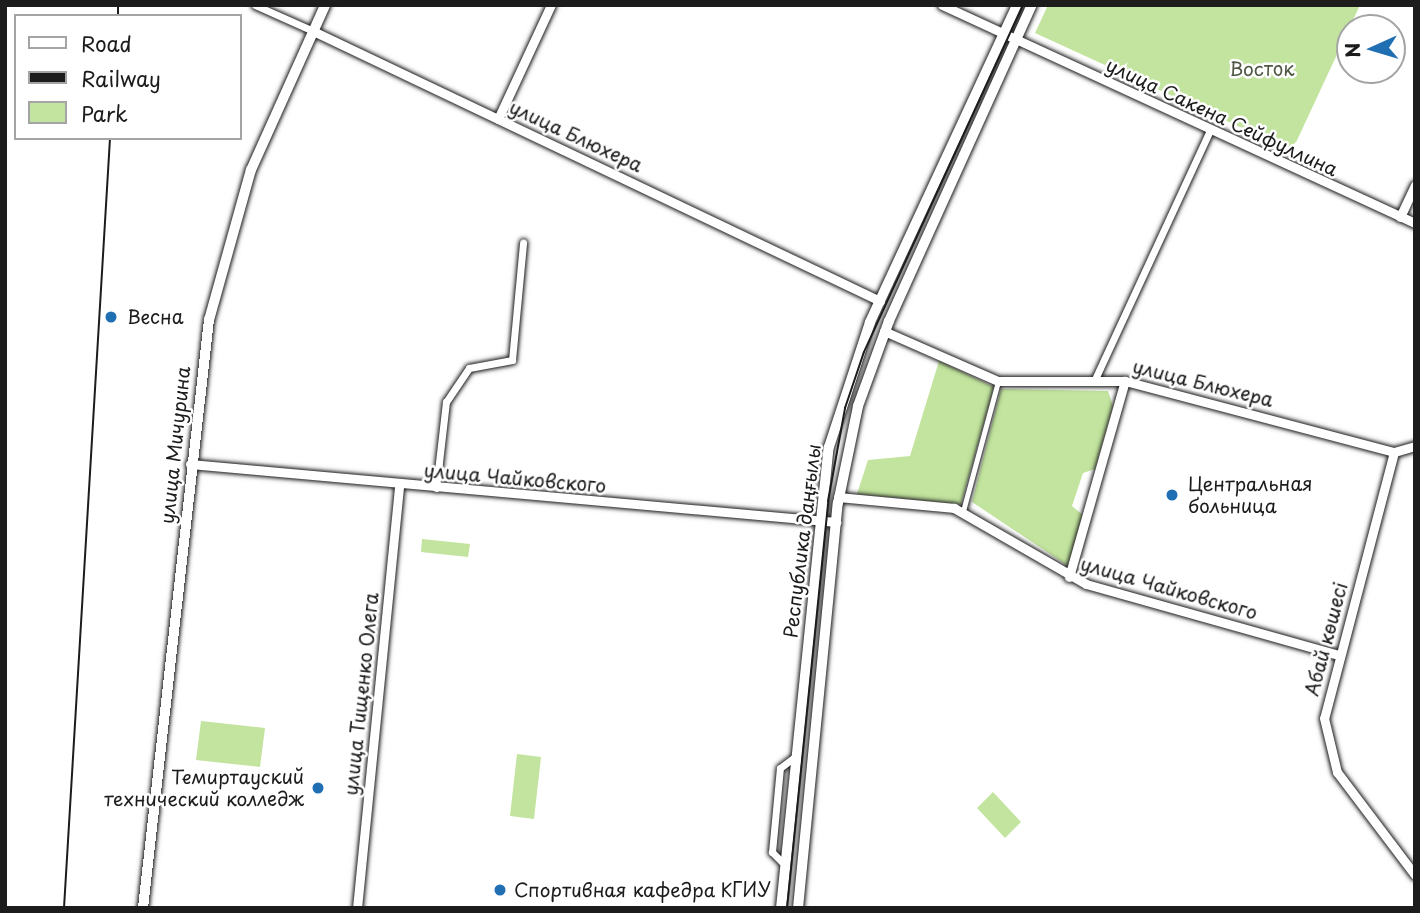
<!DOCTYPE html>
<meta charset="utf-8">
<style>
body{margin:0}
#map{position:relative;width:1420px;height:913px;overflow:hidden;background:#fff;font-family:"Playpen Sans",sans-serif}
div>[style]{position:absolute}
.green>*{inset:0;background:#c2e49e}
.roads{filter:drop-shadow(0 0 2px #1c1c1c) drop-shadow(0 0 2px #1c1c1c)}
.pedestrian>*{height:5px;margin:-2.5px;padding:0 2.5px;transform-origin:2.5px;border-radius:2.5px;background:#fff}
.minor>*{height:7px;margin:-3.5px;padding:0 3.5px;transform-origin:3.5px;border-radius:3.5px;background:#fff}
.tertiary>*{height:9px;margin:-4.5px;padding:0 4.5px;transform-origin:4.5px;border-radius:4.5px;background:#fff}
.secondary>*{height:10px;margin:-5px;padding:0 5px;transform-origin:5px;border-radius:5px;background:#fff}
.tram>*{height:2px;margin:-1px;padding:0 1px;transform-origin:1px;border-radius:1px;background:#1c1c1c}
.rail>*{height:2px;margin:-1px;padding:0 1px;transform-origin:1px;border-radius:1px;background:#1c1c1c}
.dots>*{width:19px;height:19px;translate:-50% -50%;box-sizing:border-box;border:4px solid #fff;border-radius:50%}
span{translate:-50% -50%;white-space:nowrap;text-align:center;line-height:1.15;-webkit-text-stroke:5px #fff;paint-order:stroke}
.park-label{font-size:19px;color:#4e5843}
.street-label{font-size:19px;color:#1c1c1c}
.poi-label{font-size:19px;color:#1c1c1c}
.left{translate:0 -50%;text-align:left}
.right{translate:-100% -50%;text-align:right}
.frame{position:absolute;inset:0;border:7px solid #1c1c1c;pointer-events:none}
.legend{position:absolute;left:14px;top:14px;width:228px;height:126px;box-sizing:border-box;background:#fff;border:2px solid #a4a4a4;margin:0;padding:9px 12px;list-style:none;font-size:21px;color:#1c1c1c}
.legend li{display:flex;align-items:center;gap:14px;height:35px}
.legend b{width:35px;border:2px solid #a4a4a4}
.north{position:absolute;left:1336px;top:14px;width:70px;height:70px;box-sizing:border-box;background:#fff;border:2px solid #a4a4a4;border-radius:50%;rotate:266deg;font-size:19px;font-weight:700;line-height:28px;text-align:center;color:#1c1c1c}
.north::after{content:'';display:block;margin:auto;width:24px;height:32px;background:#1f6fb2;clip-path:polygon(50% 0,100% 100%,50% 72%,0 100%)}
</style>
<div id="map">
<div class="green">
<div style="clip-path:polygon(1048px 5px,1360px 5px,1292px 151px,1035px 33px)"></div>
<div style="clip-path:polygon(939px 361px,994px 387px,961px 504px,857px 494px,868px 460px,910px 456px)"></div>
<div style="clip-path:polygon(1001px 389px,1108px 391px,1113px 406px,1095px 469px,1083px 473px,1072px 506px,1083px 515px,1068px 566px,972px 502px)"></div>
<div style="clip-path:polygon(422px 539px,470px 544px,468px 557px,421px 552px)"></div>
<div style="clip-path:polygon(201px 721px,265px 728px,260px 767px,196px 760px)"></div>
<div style="clip-path:polygon(517px 754px,541px 757px,534px 819px,510px 816px)"></div>
<div style="clip-path:polygon(993px 792px,1021px 822px,1005px 838px,977px 808px)"></div>
</div>
<div class="roads">
<div class="pedestrian">
<div style="left:963px;top:511px;width:135px;rotate:-74.9deg"></div>
</div>
<div class="minor">
<div style="left:255px;top:5px;width:64px;rotate:24.1deg"></div>
<div style="left:1095px;top:379px;width:272px;rotate:-65.2deg"></div>
<div style="left:436px;top:488px;width:87px;rotate:-83.4deg"></div>
<div style="left:446px;top:402px;width:41px;rotate:-55.9deg"></div>
<div style="left:469px;top:368px;width:44px;rotate:-10.5deg"></div>
<div style="left:512px;top:360px;width:118px;rotate:-84.6deg"></div>
<div style="left:786px;top:866px;width:20px;rotate:-135deg"></div>
<div style="left:772px;top:852px;width:84px;rotate:-84.6deg"></div>
<div style="left:780px;top:768px;width:20px;rotate:-37deg"></div>
</div>
<div class="tertiary">
<div style="left:942px;top:5px;width:521px;rotate:24.74deg"></div>
<div style="left:313px;top:31px;width:628px;rotate:25.46deg"></div>
<div style="left:498px;top:119px;width:126px;rotate:-65.1deg"></div>
<div style="left:1400px;top:217px;width:35px;rotate:-65deg"></div>
<div style="left:884px;top:331px;width:124px;rotate:23.7deg"></div>
<div style="left:998px;top:381px;width:127px"></div>
<div style="left:1125px;top:381px;width:278px;rotate:14.8deg"></div>
<div style="left:1415px;top:446px;width:22px;rotate:164deg"></div>
<div style="left:1394px;top:452px;width:275px;rotate:104.7deg"></div>
<div style="left:1324px;top:718px;width:56px;rotate:76.5deg"></div>
<div style="left:1337px;top:772px;width:129px;rotate:52.9deg"></div>
<div style="left:190px;top:464px;width:649px;rotate:5.13deg"></div>
<div style="left:838px;top:497px;width:117px;rotate:5.4deg"></div>
<div style="left:954px;top:508px;width:152px;rotate:29.9deg"></div>
<div style="left:1086px;top:584px;width:263px;rotate:15.7deg"></div>
<div style="left:1069px;top:577px;width:204px;rotate:-74.1deg"></div>
<div style="left:357px;top:908px;width:425px;rotate:-84.3deg"></div>
</div>
<div class="secondary">
<div style="left:143px;top:908px;width:592px;rotate:-83.6deg"></div>
<div style="left:209px;top:320px;width:156px;rotate:-74.4deg"></div>
<div style="left:251px;top:170px;width:181px;rotate:-65.8deg"></div>
<div style="left:781px;top:908px;width:463px;rotate:-84.1deg"></div>
<div style="left:829px;top:447px;width:132px;rotate:-71.8deg"></div>
<div style="left:870px;top:322px;width:349px;rotate:-65.1deg"></div>
<div style="left:798px;top:908px;width:407px;rotate:-84.4deg"></div>
<div style="left:838px;top:503px;width:99px;rotate:-78.3deg"></div>
<div style="left:858px;top:406px;width:90px;rotate:-70deg"></div>
<div style="left:889px;top:321px;width:347px;rotate:-65.7deg"></div>
</div>
</div>
<div class="tram">
<div style="left:787px;top:908px;width:409px;rotate:-84.2deg"></div>
<div style="left:828px;top:501px;width:95px;rotate:-79.6deg"></div>
<div style="left:845px;top:408px;width:59px;rotate:-71.3deg"></div>
<div style="left:864px;top:352px;width:382px;rotate:-65.4deg"></div>
</div>
<div class="rail">
<div style="left:118px;top:16px;width:11px;rotate:-90deg"></div>
<div style="left:64px;top:908px;width:771px;rotate:-86.58deg"></div>
</div>
<div class="dots">
<div style="left:111px;top:317px;background:#1f6fb2"></div>
<div style="left:1172px;top:495px;background:#1f6fb2"></div>
<div style="left:318px;top:788px;background:#1f6fb2"></div>
<div style="left:500px;top:890px;background:#1f6fb2"></div>
</div>
<div class="park-label">
<span style="left:1262px;top:69px">Восток</span>
</div>
<div class="street-label">
<span style="left:1222px;top:117px;rotate:25deg">улица Сакена Сейфуллина</span>
<span style="left:576px;top:136px;rotate:25deg">улица Блюхера</span>
<span style="left:1203px;top:383px;rotate:14deg">улица Блюхера</span>
<span style="left:175px;top:445px;rotate:-84deg">улица Мичурина</span>
<span style="left:515px;top:478px;rotate:5deg">улица Чайковского</span>
<span style="left:802px;top:541px;rotate:-83deg">Республика даңғылы</span>
<span style="left:1169px;top:588px;rotate:16deg">улица Чайковского</span>
<span style="left:1326px;top:639px;rotate:-75deg">Абай көшесі</span>
<span style="left:361px;top:694px;rotate:-84deg">улица Тищенко Олега</span>
</div>
<div class="poi-label">
<span class="left" style="left:127px;top:317px">Весна</span>
<span class="left" style="left:1188px;top:495px">Центральная<br>больница</span>
<span class="right" style="left:304px;top:788px">Темиртауский<br>технический колледж</span>
<span class="left" style="left:514px;top:890px">Спортивная кафедра КГИУ</span>
</div>
<div class="frame"></div>
<ul class="legend">
<li><b style="height:9px;background:#fff"></b>Road</li>
<li><b style="height:9px;background:#1c1c1c"></b>Railway</li>
<li><b style="height:19px;background:#c2e49e"></b>Park</li>
</ul>
<div class="north">N</div>
</div>
